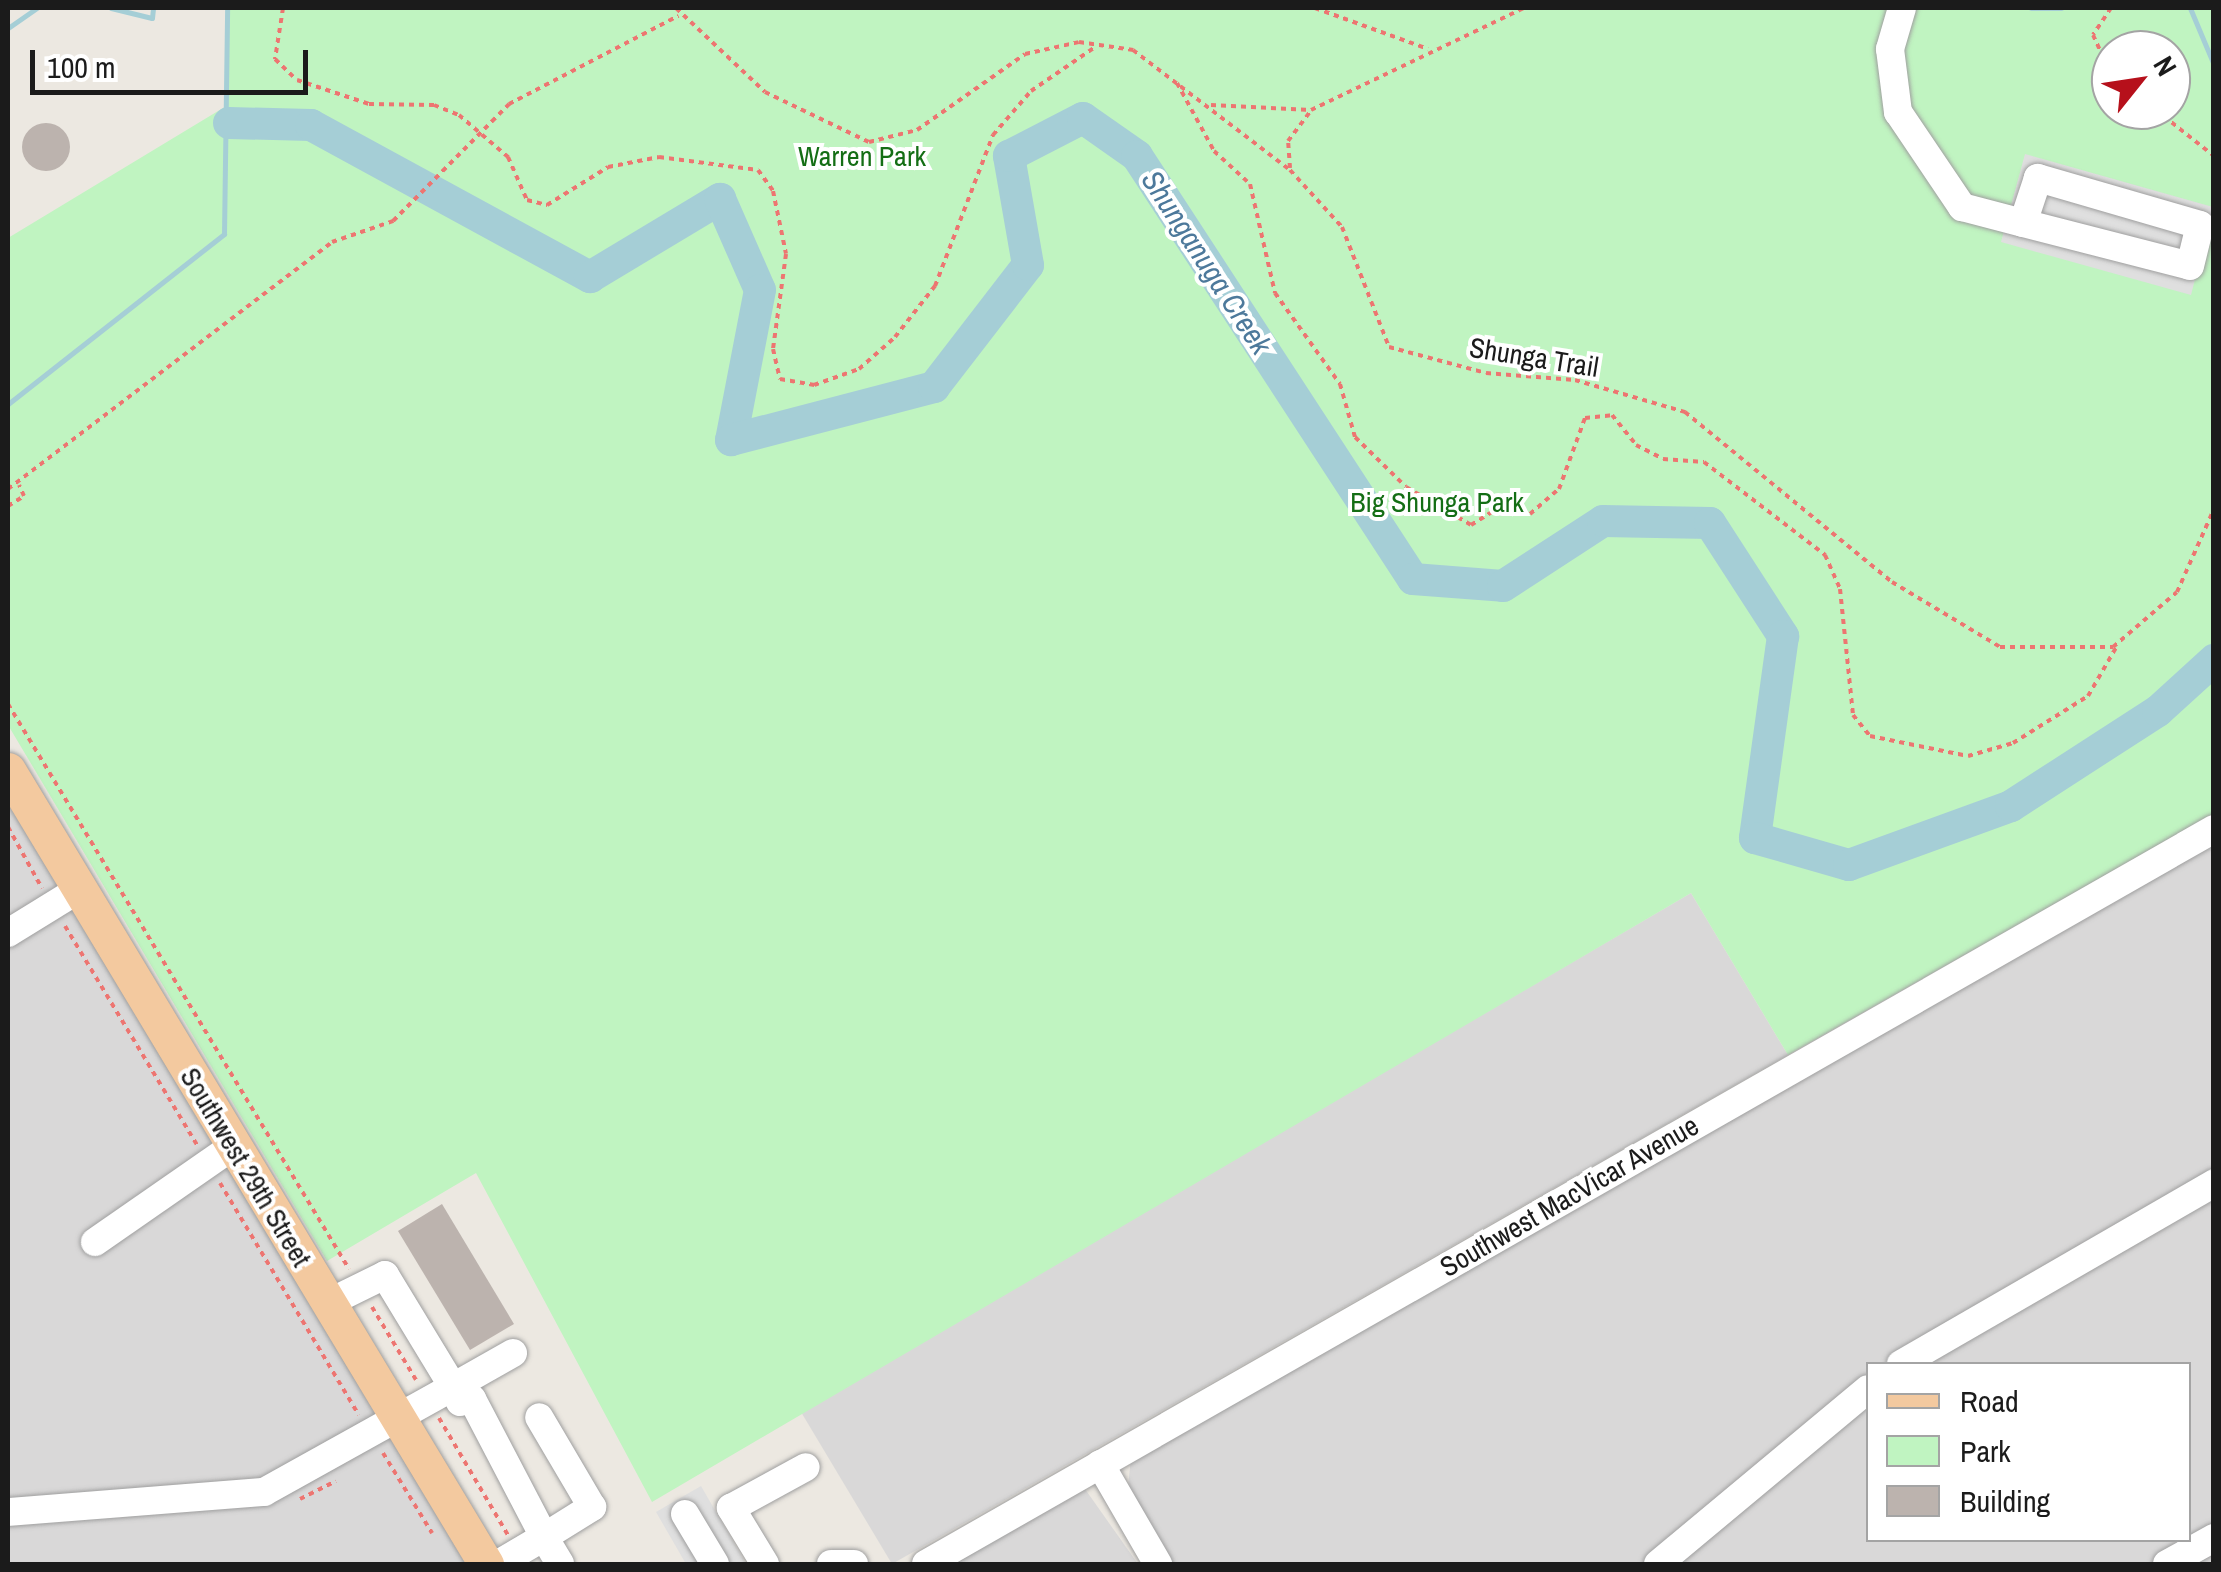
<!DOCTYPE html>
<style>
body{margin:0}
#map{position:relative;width:2221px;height:1572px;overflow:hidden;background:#ece8e1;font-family:"Archivo Narrow",sans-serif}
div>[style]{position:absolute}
.residential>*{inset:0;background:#d9d8d8}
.park>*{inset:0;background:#c0f4c1}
.parking>*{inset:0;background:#dfdfdf}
.stream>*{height:5px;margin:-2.5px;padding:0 2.5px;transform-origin:2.5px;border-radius:2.5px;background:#a5ced6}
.river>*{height:32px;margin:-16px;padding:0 16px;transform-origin:16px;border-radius:16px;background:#a5ced6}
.building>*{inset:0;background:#bcb3ae}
.round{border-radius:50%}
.path>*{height:4px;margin-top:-2px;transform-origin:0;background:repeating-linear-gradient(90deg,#ed7571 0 5px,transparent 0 10px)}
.roads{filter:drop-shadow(0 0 2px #9f9f9f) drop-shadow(0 0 2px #9f9f9f)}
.minor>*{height:28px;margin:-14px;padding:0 14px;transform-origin:14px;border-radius:14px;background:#fff}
.major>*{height:35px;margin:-17.5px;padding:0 17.5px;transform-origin:17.5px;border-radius:17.5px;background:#f3c99f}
span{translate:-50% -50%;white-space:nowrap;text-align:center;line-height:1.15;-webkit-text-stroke:8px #fff;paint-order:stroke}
.park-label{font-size:28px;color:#146e15}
.street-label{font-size:28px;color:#1b1b1b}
.water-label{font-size:30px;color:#4d799b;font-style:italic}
.frame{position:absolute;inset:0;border:10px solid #1b1b1b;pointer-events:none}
.legend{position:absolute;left:1866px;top:1362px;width:325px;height:180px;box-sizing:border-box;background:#fff;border:2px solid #a4a4a4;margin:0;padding:12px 18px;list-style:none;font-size:30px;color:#1b1b1b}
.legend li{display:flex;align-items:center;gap:20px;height:50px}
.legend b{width:50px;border:2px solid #a4a4a4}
.north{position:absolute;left:2091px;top:30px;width:100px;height:100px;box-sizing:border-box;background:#fff;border:2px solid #a4a4a4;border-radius:50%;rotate:60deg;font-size:28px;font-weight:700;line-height:40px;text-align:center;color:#1b1b1b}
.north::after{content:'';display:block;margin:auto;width:35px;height:45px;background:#b6101b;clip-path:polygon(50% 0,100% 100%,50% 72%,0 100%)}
.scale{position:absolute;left:30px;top:50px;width:278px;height:45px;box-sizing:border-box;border:5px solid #1b1b1b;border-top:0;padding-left:12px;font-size:30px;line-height:35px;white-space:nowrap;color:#1b1b1b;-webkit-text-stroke:8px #fff;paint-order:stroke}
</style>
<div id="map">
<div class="residential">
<div style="clip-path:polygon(8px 804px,463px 1554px,469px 1564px,8px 1564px)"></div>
<div style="clip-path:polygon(evenodd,2213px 845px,2213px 1564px,1173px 1564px,1128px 1488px,1131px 1457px,2213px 845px,1868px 1364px,2188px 1364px,2188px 1540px,1868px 1540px,1868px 1364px)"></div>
<div style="clip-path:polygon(1691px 893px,1788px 1055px,892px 1564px,801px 1412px)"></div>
<div style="clip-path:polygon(1085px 1489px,1138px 1564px,951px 1564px)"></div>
</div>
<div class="park">
<div style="clip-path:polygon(evenodd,227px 8px,2213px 8px,2213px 814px,1788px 1055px,1691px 893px,652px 1502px,476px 1173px,327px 1261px,8px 725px,8px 238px,228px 105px,227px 8px,2111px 50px,2171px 50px,2171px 110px,2111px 110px,2111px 50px)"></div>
</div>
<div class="parking">
<div style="clip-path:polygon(2025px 154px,2213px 207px,2191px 295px,2001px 242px)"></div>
<div style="clip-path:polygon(701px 1486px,746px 1564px,686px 1564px,656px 1512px)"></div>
</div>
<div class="stream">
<div style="left:111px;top:8px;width:42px;rotate:13.7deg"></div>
<div style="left:152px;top:18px;width:10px;rotate:-84deg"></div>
<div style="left:2031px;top:8px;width:30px"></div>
<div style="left:2190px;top:8px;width:62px;rotate:67.2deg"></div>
<div style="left:8px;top:28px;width:35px;rotate:-35deg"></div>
<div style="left:8px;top:404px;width:275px;rotate:-38.2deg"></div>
<div style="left:224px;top:234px;width:226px;rotate:-89.2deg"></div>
</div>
<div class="river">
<div style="left:229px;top:123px;width:82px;rotate:1.4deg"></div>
<div style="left:311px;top:125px;width:318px;rotate:28.6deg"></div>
<div style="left:590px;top:277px;width:152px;rotate:-31deg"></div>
<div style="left:720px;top:199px;width:99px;rotate:66.3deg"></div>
<div style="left:760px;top:290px;width:153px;rotate:100.9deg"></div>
<div style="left:731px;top:440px;width:210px;rotate:-14.6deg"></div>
<div style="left:934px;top:387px;width:154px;rotate:-52.4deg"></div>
<div style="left:1028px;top:265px;width:111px;rotate:-99.9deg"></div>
<div style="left:1009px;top:156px;width:83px;rotate:-27.2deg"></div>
<div style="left:1083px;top:118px;width:66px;rotate:35.1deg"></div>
<div style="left:1137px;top:156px;width:505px;rotate:56.88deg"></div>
<div style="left:1413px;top:579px;width:90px;rotate:4.4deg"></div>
<div style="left:1503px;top:586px;width:119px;rotate:-33deg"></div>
<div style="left:1603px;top:521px;width:107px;rotate:1.1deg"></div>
<div style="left:1710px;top:523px;width:135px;rotate:57.1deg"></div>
<div style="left:1783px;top:636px;width:204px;rotate:97.9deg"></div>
<div style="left:1755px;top:838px;width:98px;rotate:16deg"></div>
<div style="left:1849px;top:865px;width:172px;rotate:-20deg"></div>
<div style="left:2011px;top:806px;width:175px;rotate:-32.9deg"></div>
<div style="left:2158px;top:711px;width:76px;rotate:-42.3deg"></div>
</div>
<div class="building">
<div class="round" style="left:22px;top:123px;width:48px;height:48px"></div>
<div style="clip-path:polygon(442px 1204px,514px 1324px,470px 1350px,398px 1231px)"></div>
</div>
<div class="path">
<div style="left:283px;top:8px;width:52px;rotate:98.9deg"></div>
<div style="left:275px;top:59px;width:30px;rotate:44deg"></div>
<div style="left:297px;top:80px;width:76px;rotate:18.4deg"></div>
<div style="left:369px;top:104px;width:65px;rotate:0.9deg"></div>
<div style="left:434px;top:105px;width:27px;rotate:22deg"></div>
<div style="left:459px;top:115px;width:65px;rotate:40.6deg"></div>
<div style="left:508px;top:157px;width:47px;rotate:66.2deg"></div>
<div style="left:527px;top:200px;width:21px;rotate:14deg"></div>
<div style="left:547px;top:205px;width:72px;rotate:-31.9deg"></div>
<div style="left:608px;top:167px;width:52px;rotate:-11.1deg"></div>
<div style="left:659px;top:157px;width:100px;rotate:7.5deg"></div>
<div style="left:758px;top:170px;width:26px;rotate:54deg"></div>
<div style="left:773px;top:191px;width:64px;rotate:78.3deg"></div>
<div style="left:786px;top:254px;width:96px;rotate:97.8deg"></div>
<div style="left:773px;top:349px;width:31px;rotate:77deg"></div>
<div style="left:780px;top:379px;width:35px;rotate:10deg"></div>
<div style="left:814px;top:385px;width:48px;rotate:-19.6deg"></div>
<div style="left:859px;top:369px;width:48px;rotate:-41.6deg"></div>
<div style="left:895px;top:337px;width:65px;rotate:-51.9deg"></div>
<div style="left:935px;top:286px;width:162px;rotate:-69deg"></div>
<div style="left:993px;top:135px;width:58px;rotate:-49.2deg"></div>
<div style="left:1031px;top:91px;width:78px;rotate:-34.5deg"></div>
<div style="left:676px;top:8px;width:122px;rotate:43.3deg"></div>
<div style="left:765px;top:92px;width:115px;rotate:25.7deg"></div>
<div style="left:869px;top:142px;width:49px;rotate:-14deg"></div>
<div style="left:917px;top:130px;width:132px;rotate:-35.1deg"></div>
<div style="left:1025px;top:54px;width:55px;rotate:-12.5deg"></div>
<div style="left:1079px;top:42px;width:55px;rotate:8.4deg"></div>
<div style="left:1133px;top:50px;width:198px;rotate:37.4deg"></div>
<div style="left:1290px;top:170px;width:77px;rotate:47.6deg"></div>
<div style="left:1342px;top:227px;width:129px;rotate:68.6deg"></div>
<div style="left:1389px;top:347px;width:100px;rotate:15deg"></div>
<div style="left:1486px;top:373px;width:89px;rotate:4.5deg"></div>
<div style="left:1575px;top:380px;width:115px;rotate:16.2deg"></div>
<div style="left:1685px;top:412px;width:268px;rotate:39.4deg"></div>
<div style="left:1892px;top:582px;width:126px;rotate:31deg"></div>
<div style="left:2000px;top:647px;width:113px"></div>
<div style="left:2113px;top:647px;width:84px;rotate:-40.7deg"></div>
<div style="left:2177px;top:592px;width:91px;rotate:-66deg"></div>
<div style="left:1315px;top:8px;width:120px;rotate:19.9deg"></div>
<div style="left:2111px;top:8px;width:32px;rotate:124deg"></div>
<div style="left:2093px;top:35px;width:43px;rotate:65.2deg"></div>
<div style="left:1177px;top:83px;width:77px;rotate:61.4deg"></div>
<div style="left:1214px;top:151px;width:49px;rotate:42.5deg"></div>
<div style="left:1250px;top:184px;width:112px;rotate:77.1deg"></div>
<div style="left:1275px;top:293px;width:112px;rotate:54.5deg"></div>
<div style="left:1340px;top:384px;width:55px;rotate:74.2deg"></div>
<div style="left:1355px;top:437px;width:71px;rotate:44.4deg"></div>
<div style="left:1406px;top:487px;width:75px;rotate:30.3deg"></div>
<div style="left:1471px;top:525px;width:39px;rotate:-32deg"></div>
<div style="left:1504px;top:504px;width:28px;rotate:21deg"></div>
<div style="left:1530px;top:514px;width:38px;rotate:-41deg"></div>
<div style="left:1559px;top:489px;width:76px;rotate:-69.9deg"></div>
<div style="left:1585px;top:418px;width:27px;rotate:-6deg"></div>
<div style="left:1612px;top:415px;width:38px;rotate:51deg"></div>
<div style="left:1636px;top:445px;width:30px;rotate:27deg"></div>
<div style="left:1663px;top:459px;width:41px;rotate:4.2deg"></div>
<div style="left:1704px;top:462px;width:153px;rotate:37.5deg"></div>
<div style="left:1825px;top:555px;width:37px;rotate:66deg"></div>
<div style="left:1840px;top:589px;width:127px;rotate:84.1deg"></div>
<div style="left:1853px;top:715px;width:27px;rotate:51deg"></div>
<div style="left:1870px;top:736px;width:100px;rotate:11.5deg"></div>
<div style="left:1968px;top:756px;width:47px;rotate:-16.1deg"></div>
<div style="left:2013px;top:743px;width:89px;rotate:-32.1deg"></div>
<div style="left:2088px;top:696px;width:58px;rotate:-59.9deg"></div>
<div style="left:1211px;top:105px;width:100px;rotate:2.9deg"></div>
<div style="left:1311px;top:110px;width:236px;rotate:-25.6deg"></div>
<div style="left:2156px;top:110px;width:74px;rotate:38.4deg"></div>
<div style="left:1290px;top:168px;width:27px;rotate:-94deg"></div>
<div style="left:1288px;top:141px;width:39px;rotate:-53deg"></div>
<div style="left:8px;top:489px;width:407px;rotate:-37.3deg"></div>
<div style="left:332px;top:242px;width:65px;rotate:-19deg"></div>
<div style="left:393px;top:221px;width:165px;rotate:-45.2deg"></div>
<div style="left:509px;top:104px;width:191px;rotate:-27.5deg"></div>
<div style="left:8px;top:506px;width:19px;rotate:-32deg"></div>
<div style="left:24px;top:496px;width:12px;rotate:-114deg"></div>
<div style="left:8px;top:704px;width:660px;rotate:58.89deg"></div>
<div style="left:8px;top:827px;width:70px;rotate:60.9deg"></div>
<div style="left:65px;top:926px;width:256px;rotate:58.9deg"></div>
<div style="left:220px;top:1183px;width:270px;rotate:59.1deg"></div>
<div style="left:372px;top:1307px;width:85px;rotate:58.9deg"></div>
<div style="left:439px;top:1418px;width:136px;rotate:59.5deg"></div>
<div style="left:383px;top:1453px;width:94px;rotate:58.5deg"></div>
<div style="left:300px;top:1499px;width:40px;rotate:-26.6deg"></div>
</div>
<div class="roads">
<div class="minor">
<div style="left:1902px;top:8px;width:43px;rotate:106.3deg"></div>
<div style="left:1890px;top:49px;width:64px;rotate:82.8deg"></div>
<div style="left:1898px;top:112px;width:115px;rotate:56deg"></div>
<div style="left:1962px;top:207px;width:63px;rotate:14.7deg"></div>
<div style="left:2023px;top:223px;width:172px;rotate:14.4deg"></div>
<div style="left:2190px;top:266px;width:42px;rotate:-76.3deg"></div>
<div style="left:2200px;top:225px;width:169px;rotate:-163.8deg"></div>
<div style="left:2038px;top:178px;width:47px;rotate:108.4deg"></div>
<div style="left:8px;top:933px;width:82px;rotate:-31.6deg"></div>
<div style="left:95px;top:1242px;width:168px;rotate:-34.8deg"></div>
<div style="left:1901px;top:1364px;width:362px;rotate:-30deg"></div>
<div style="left:461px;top:1399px;width:11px"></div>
<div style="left:472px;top:1399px;width:156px;rotate:62.4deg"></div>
<div style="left:544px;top:1537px;width:57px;rotate:-32deg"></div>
<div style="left:592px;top:1507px;width:104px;rotate:-120.5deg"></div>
<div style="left:460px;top:1402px;width:17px;rotate:-115deg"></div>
<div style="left:453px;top:1387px;width:69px;rotate:-29.5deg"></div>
<div style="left:1100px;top:1464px;width:116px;rotate:59.9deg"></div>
<div style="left:8px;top:1512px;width:257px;rotate:-4.5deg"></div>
<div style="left:264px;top:1492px;width:216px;rotate:-29.1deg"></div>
<div style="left:453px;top:1387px;width:131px;rotate:-121.3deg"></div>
<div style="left:385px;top:1275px;width:64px;rotate:153.8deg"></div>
<div style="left:685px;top:1514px;width:58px;rotate:59deg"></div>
<div style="left:498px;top:1564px;width:53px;rotate:-30.4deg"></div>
<div style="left:544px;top:1537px;width:31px;rotate:59deg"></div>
<div style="left:765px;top:1564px;width:66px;rotate:-121.3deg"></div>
<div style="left:731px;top:1508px;width:85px;rotate:-28.7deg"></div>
<div style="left:831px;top:1564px;width:23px"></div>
<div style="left:926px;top:1564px;width:1483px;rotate:-29.71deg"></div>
<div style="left:1658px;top:1564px;width:273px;rotate:-39.8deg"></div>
<div style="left:2167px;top:1564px;width:54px;rotate:-29deg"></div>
</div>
<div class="major">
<div style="left:8px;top:770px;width:927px;rotate:58.95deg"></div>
</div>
</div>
<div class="park-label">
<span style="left:862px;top:156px">Warren Park</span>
<span style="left:1437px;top:502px">Big Shunga Park</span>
</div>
<div class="street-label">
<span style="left:1534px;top:357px;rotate:9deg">Shunga Trail</span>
<span style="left:246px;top:1167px;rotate:59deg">Southwest 29th Street</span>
<span style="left:1569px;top:1196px;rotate:-30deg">Southwest MacVicar Avenue</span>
</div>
<div class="water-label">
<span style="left:1207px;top:262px;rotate:57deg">Shunganuga Creek</span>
</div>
<div class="frame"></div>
<ul class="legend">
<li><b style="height:12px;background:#f3c99f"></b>Road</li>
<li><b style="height:28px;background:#c0f4c1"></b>Park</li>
<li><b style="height:28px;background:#bcb3ae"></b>Building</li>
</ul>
<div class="north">N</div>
<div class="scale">100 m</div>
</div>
